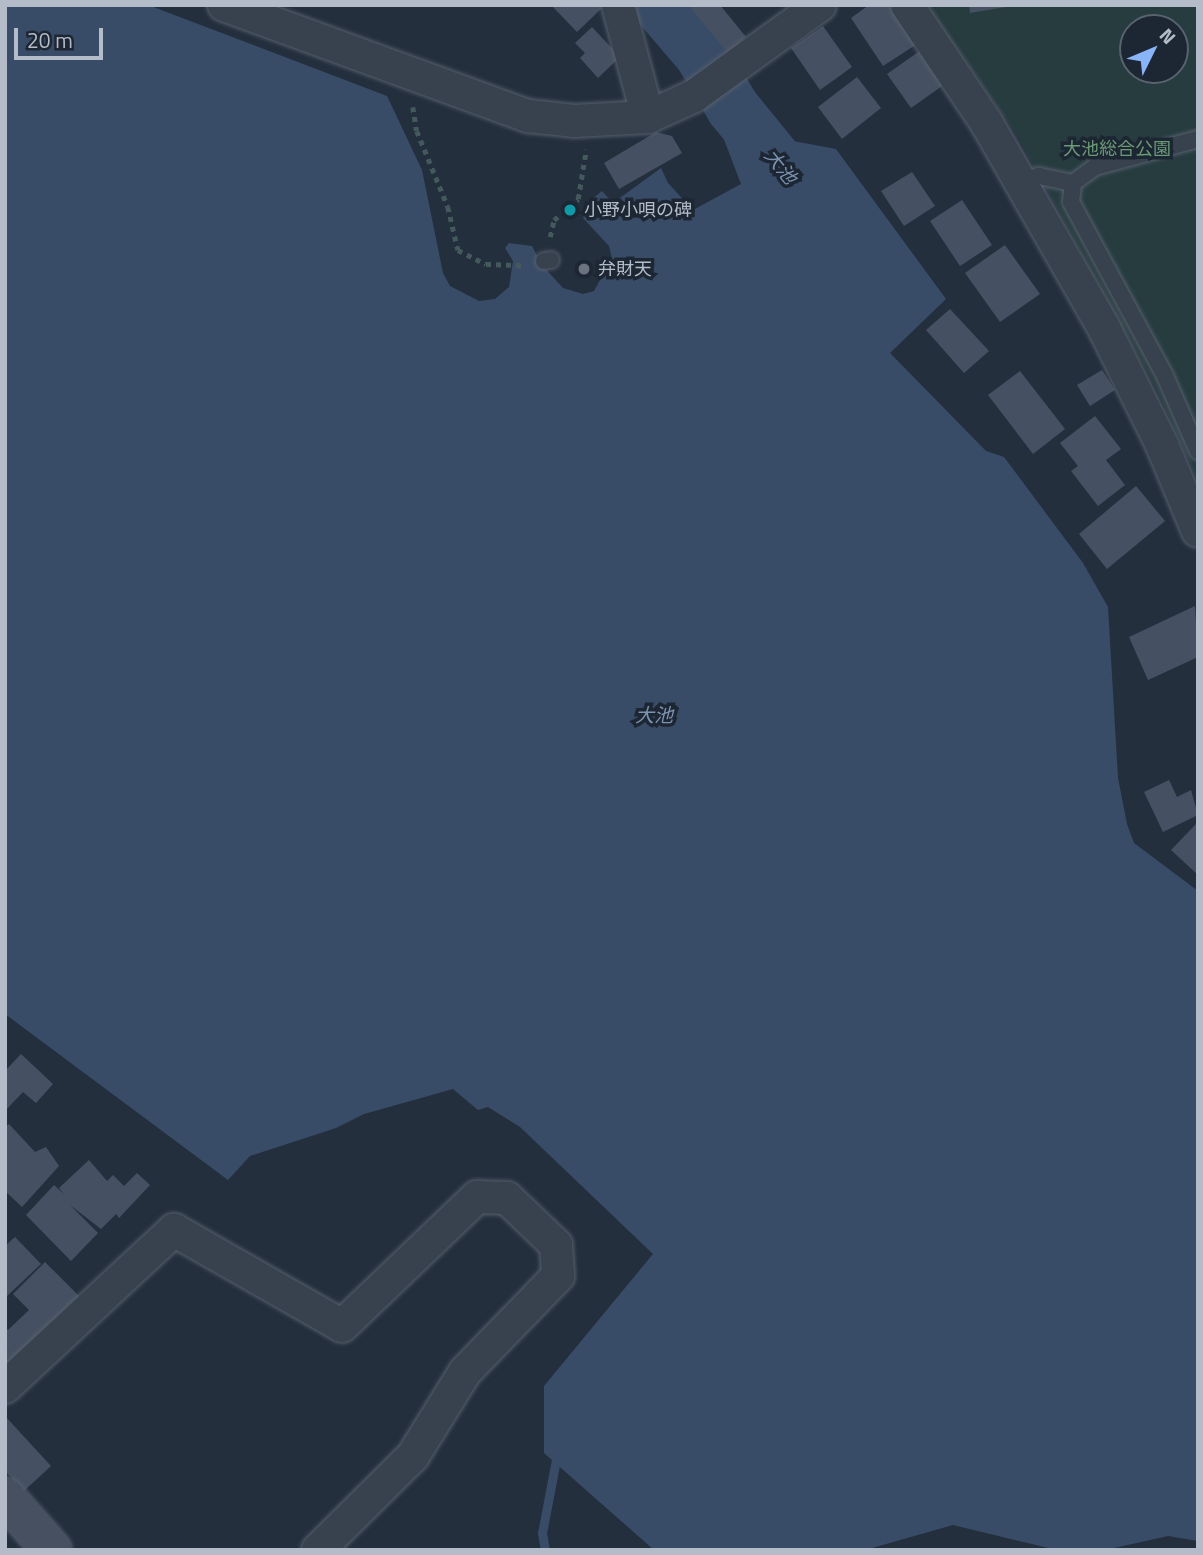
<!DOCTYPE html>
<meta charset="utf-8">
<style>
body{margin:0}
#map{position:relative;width:1203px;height:1555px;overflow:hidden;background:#242f3e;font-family:"Titillium Web","Noto Sans JP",sans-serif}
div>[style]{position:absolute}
.green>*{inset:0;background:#263c3f}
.water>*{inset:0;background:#394c67}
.stream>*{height:9px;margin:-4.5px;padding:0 4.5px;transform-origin:4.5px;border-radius:4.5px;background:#394c67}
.river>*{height:54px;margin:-27px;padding:0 27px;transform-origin:27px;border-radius:27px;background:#394c67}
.building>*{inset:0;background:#455162}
.path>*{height:4.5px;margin-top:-2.25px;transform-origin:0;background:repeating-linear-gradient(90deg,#44595c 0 5px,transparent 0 10px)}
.roads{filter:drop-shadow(0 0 2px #565f6c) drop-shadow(0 0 2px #565f6c)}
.lane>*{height:16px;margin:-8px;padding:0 8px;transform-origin:8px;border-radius:8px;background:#38414e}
.street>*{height:32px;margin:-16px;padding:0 16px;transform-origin:16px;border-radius:16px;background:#38414e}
.secondary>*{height:38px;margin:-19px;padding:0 19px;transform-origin:19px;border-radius:19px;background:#465061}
.dots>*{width:19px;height:19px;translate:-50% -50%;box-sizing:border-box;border:4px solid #1d2633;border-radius:50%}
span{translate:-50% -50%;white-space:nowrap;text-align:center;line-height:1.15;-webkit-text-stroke:7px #1d2633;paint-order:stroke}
.park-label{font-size:18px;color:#6b9a76}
.poi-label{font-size:18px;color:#b4bcc9}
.left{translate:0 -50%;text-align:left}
.water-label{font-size:19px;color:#7c92b1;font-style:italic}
.frame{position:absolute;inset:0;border:7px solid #b4bcc9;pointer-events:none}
.north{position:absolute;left:1119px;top:14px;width:70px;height:70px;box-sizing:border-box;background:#1d2633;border:2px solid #59626f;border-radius:50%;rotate:47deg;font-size:19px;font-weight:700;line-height:28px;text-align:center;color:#b4bcc9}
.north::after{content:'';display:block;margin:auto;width:24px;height:32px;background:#8ab4f8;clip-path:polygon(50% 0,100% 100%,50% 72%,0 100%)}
.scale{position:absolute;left:14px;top:28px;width:89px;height:32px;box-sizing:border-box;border:4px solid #b4bcc9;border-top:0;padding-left:9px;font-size:21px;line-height:24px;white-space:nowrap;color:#b4bcc9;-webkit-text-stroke:5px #1d2633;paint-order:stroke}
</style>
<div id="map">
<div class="green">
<div style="clip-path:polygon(evenodd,927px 5px,1198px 5px,1198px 481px,1158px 393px,1017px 135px,927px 5px,1133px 28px,1175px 28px,1175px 70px,1133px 70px,1133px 28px)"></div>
</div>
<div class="water">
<div style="clip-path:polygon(5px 5px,148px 5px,387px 96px,422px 170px,443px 273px,450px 286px,479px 301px,495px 299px,509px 287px,513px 261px,505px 248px,509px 243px,532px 246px,542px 265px,563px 288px,583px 294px,594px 291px,612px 258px,609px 246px,583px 218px,591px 200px,602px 191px,613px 203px,661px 168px,668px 183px,693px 210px,741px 184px,715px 116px,747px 90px,793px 141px,836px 149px,946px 299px,890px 353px,986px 451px,1004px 457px,1083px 563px,1108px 607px,1118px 778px,1127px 824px,1134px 843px,1198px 891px,1198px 1541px,1168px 1536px,1105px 1550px,1057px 1550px,953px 1525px,865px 1550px,654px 1550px,544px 1453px,544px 1386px,653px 1254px,520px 1127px,488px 1107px,478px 1110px,453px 1089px,364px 1114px,336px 1128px,250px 1156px,228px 1180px,5px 1014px)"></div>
</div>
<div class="stream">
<div style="left:545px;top:1550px;width:17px;rotate:-100deg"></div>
<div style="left:542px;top:1533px;width:80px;rotate:-79.2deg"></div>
</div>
<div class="river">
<div style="left:659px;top:5px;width:65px;rotate:49.4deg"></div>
<div style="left:701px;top:54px;width:63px;rotate:59.3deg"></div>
<div style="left:733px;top:108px;width:70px;rotate:50.8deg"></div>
</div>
<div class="building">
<div style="clip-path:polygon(551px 5px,600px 5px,602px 8px,577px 32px)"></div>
<div style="clip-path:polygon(688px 5px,720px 5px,746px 37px,728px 53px)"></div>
<div style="clip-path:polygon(869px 5px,892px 5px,917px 44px,883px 66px,851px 18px)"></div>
<div style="clip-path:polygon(969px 5px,1006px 5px,1006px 7px,970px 13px)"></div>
<div style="clip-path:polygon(823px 26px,852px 67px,820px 90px,791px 48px)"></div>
<div style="clip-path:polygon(592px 27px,620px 57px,598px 78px,580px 58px,585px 53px,575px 43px)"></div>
<div style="clip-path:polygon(921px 50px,945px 84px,911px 108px,887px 74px)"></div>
<div style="clip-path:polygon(857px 77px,881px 108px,842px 139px,818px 107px)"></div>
<div style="clip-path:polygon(656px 132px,672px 136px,682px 153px,619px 189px,604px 163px)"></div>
<div style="clip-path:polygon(912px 172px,935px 206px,904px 226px,881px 191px)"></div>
<div style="clip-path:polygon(962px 200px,992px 245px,960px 266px,930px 221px)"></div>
<div style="clip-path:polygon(1005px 245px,1040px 294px,1000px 322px,965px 273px)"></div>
<div style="clip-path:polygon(950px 309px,989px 351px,964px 373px,926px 330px)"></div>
<div style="clip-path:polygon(1102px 370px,1115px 390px,1090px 406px,1077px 385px)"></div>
<div style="clip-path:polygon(1020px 371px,1065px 429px,1033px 454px,988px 395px)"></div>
<div style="clip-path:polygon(1095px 416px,1121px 449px,1106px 460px,1125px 485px,1098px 506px,1071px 471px,1078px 466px,1060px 443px)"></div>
<div style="clip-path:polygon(1136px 486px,1165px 521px,1107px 569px,1079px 534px)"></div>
<div style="clip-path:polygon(1195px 606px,1198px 657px,1148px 680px,1129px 637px)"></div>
<div style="clip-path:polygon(1169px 780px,1177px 797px,1191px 790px,1198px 815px,1163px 832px,1144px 792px)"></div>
<div style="clip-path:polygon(1196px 824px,1198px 826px,1198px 875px,1171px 850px)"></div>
<div style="clip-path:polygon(21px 1054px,53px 1084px,36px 1103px,23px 1092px,5px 1111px,5px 1071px)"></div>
<div style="clip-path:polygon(9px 1124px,35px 1152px,46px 1147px,59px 1166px,22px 1207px,5px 1191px,5px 1127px)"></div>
<div style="clip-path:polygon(89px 1160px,107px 1181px,113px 1175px,124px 1186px,137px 1173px,150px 1185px,119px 1218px,116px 1214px,101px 1229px,70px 1205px,98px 1233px,71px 1261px,26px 1215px,54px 1185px,64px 1194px,59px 1188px)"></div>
<div style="clip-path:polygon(15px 1237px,41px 1264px,5px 1298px,5px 1246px)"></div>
<div style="clip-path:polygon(45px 1262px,80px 1297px,5px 1369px,5px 1327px,8px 1330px,29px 1310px,13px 1294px)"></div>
<div style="clip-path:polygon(5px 1416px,51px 1466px,24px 1491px,5px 1471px)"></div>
</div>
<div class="path">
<div style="left:413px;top:107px;width:24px;rotate:81deg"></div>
<div style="left:417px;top:131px;width:82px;rotate:67.8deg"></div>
<div style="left:448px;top:207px;width:44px;rotate:76.9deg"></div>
<div style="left:458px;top:250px;width:31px;rotate:27deg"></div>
<div style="left:486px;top:264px;width:36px;rotate:2deg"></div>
<div style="left:550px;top:237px;width:17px;rotate:-77deg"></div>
<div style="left:554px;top:220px;width:32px;rotate:-41deg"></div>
<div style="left:578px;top:199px;width:50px;rotate:-80.7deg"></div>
</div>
<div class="roads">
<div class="lane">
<div style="left:1198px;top:139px;width:107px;rotate:164.8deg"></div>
<div style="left:1095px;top:167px;width:27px;rotate:144deg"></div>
<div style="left:1073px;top:183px;width:19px;rotate:96deg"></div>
<div style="left:1071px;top:202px;width:198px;rotate:61.6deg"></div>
<div style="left:1165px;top:376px;width:82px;rotate:66.3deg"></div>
<div style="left:1020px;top:182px;width:20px;rotate:-18deg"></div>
<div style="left:1039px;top:176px;width:35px;rotate:12deg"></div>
<div style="left:544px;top:261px;width:7px;rotate:-8deg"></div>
</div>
<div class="street">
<div style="left:224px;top:5px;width:324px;rotate:20.1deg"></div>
<div style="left:528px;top:116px;width:46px;rotate:6.2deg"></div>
<div style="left:574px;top:121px;width:74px;rotate:-3.1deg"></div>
<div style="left:648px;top:117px;width:51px;rotate:-24.5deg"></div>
<div style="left:694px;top:96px;width:155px;rotate:-35.8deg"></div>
<div style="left:618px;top:5px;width:116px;rotate:75deg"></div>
<div style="left:907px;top:5px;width:141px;rotate:56deg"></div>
<div style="left:986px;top:122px;width:237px;rotate:60.2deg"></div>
<div style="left:1104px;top:328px;width:131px;rotate:63.6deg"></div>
<div style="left:1162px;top:445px;width:93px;rotate:67.3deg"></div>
<div style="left:5px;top:1387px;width:231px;rotate:-42.9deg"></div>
<div style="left:174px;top:1230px;width:193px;rotate:29.7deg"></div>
<div style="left:342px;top:1326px;width:187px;rotate:-43.7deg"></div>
<div style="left:477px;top:1197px;width:30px;rotate:2deg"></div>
<div style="left:507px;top:1198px;width:68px;rotate:43.8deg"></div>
<div style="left:556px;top:1245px;width:31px;rotate:86deg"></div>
<div style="left:558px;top:1276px;width:134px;rotate:134.1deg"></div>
<div style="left:465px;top:1372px;width:99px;rotate:121.8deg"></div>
<div style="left:413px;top:1456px;width:134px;rotate:135.3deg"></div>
</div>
<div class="secondary">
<div style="left:5px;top:1497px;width:71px;rotate:48.4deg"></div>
</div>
</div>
<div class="dots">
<div style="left:570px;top:210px;background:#0f9aa8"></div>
<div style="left:584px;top:269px;background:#6b7280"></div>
</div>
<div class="park-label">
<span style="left:1117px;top:149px">大池総合公園</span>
</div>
<div class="poi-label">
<span class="left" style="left:584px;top:210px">小野小唄の碑</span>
<span class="left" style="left:598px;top:269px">弁財天</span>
</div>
<div class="water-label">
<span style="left:781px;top:166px;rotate:51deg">大池</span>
<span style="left:654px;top:715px">大池</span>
</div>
<div class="frame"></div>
<div class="north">N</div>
<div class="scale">20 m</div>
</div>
